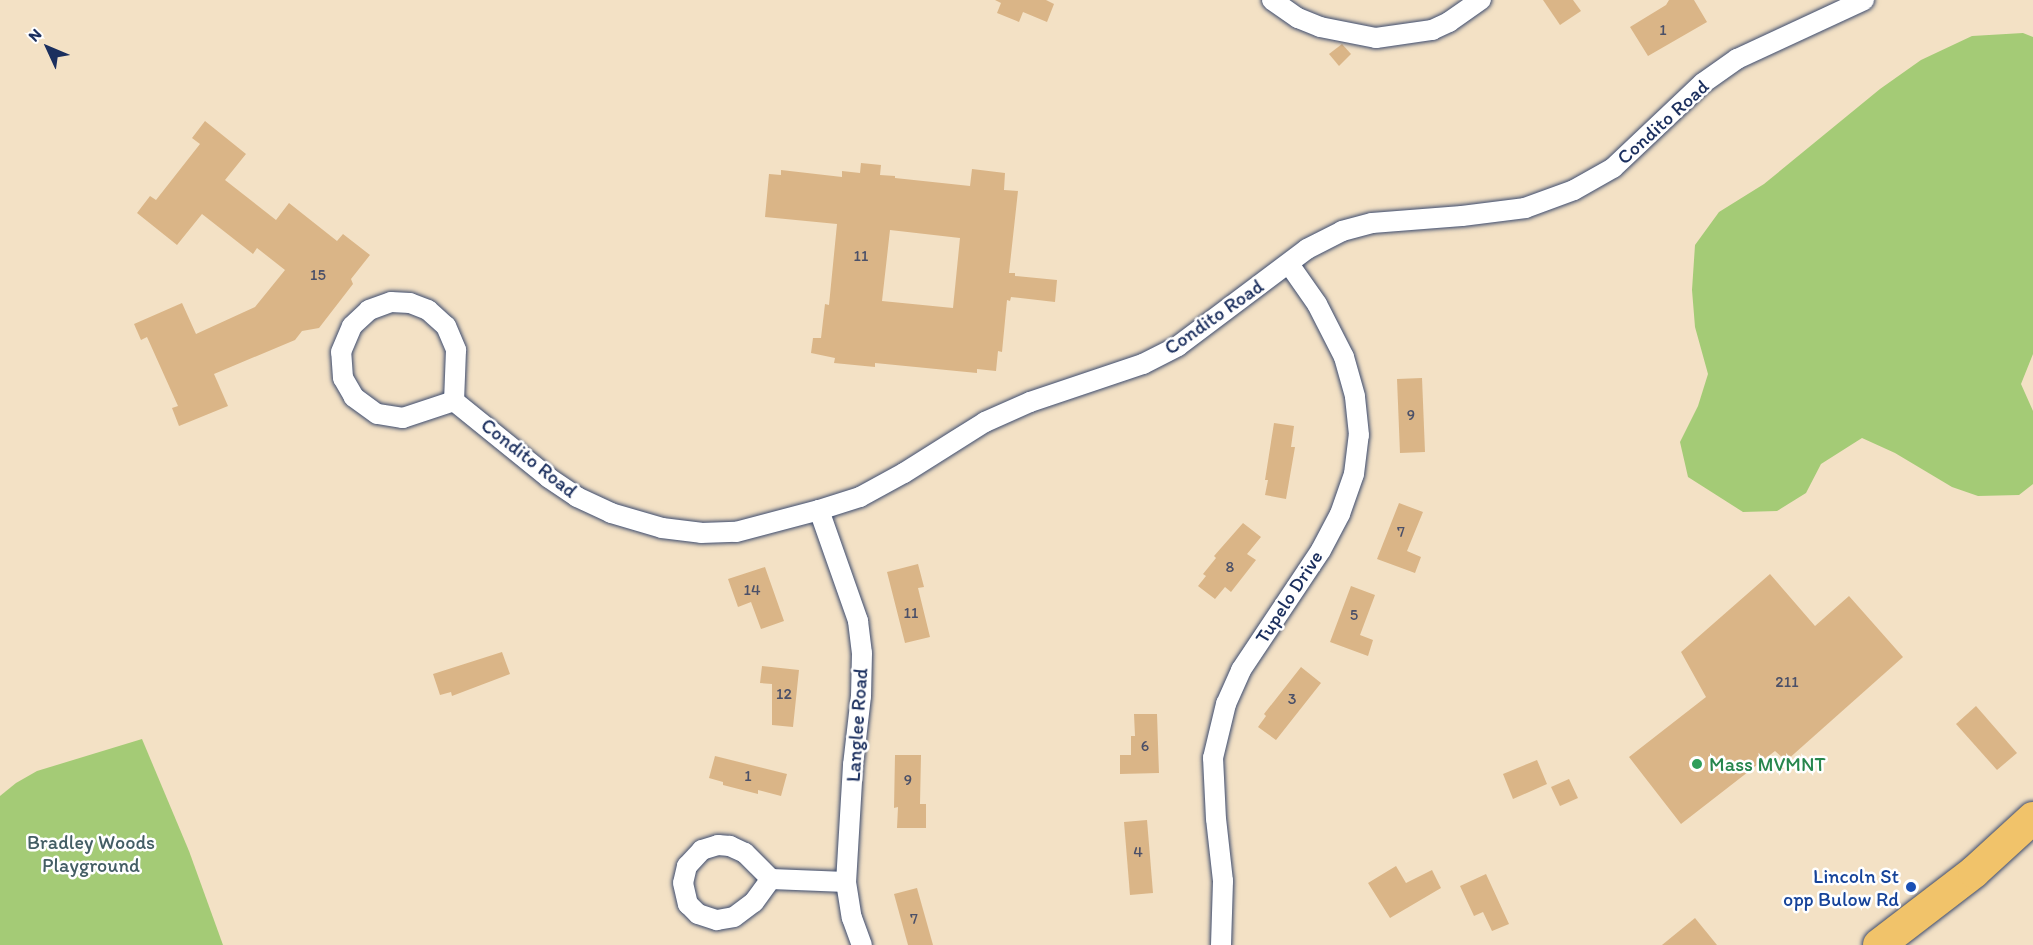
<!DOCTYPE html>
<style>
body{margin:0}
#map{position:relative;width:2033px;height:945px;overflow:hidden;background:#f3e1c5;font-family:Itim,sans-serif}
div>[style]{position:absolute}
.green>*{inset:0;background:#a4cb76}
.building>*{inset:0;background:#dab587}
.roads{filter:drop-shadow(0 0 2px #3b4a6d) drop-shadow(0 0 2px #3b4a6d)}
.street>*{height:20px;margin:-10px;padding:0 10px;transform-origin:10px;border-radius:10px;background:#fff}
.primary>*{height:32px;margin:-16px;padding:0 16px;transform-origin:16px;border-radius:16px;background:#f1c36a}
.dots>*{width:16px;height:16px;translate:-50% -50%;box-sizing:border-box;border:3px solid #fff;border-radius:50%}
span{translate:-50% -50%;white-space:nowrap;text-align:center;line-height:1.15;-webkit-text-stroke:5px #fff;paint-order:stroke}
.number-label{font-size:16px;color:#4b5068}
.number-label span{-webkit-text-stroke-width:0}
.street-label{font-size:20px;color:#1b2f5e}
.leisure-label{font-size:20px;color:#27864d}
.left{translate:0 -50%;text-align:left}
.park-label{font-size:20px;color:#445e65}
.transit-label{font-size:20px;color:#164399}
.right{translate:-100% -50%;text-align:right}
.north{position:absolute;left:18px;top:18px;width:60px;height:60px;-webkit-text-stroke:4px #fff;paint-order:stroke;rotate:314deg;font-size:16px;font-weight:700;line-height:24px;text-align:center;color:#1b2f5e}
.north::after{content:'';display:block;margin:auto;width:21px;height:27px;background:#1b2f5e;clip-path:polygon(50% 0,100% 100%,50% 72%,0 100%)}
</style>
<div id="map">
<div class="green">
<div style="clip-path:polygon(2023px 33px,2033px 37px,2033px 354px,2021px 384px,2033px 411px,2033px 484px,2019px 495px,1978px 496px,1952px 487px,1895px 453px,1862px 438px,1821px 464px,1806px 493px,1777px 511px,1743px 512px,1688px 477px,1680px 442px,1698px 406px,1708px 374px,1695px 327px,1692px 290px,1695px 245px,1719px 212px,1764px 184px,1880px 89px,1921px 60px,1972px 36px)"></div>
<div style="clip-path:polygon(142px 739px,189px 851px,223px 945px,0 945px,0 796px,16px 783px,37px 771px)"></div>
</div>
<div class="building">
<div style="clip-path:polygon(995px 0,1046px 0,1054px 4px,1047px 22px,1023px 12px,1019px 22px,997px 13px,1001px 3px)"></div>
<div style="clip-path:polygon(1543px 0,1573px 0,1581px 11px,1560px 25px)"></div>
<div style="clip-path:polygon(1669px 0,1694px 0,1707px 22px,1648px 56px,1630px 27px,1666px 5px)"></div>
<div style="clip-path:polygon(1342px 44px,1351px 54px,1339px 66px,1329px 54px)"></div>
<div style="clip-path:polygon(205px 121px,246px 154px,225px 180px,276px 220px,289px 203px,337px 241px,343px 234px,370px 255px,351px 279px,353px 284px,319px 328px,302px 331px,295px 340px,214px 374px,228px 406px,179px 426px,172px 408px,178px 406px,147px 337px,141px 340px,134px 324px,182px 303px,196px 334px,255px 307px,285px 270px,257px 248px,253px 254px,202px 214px,177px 245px,137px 213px,150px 196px,156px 200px,200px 144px,192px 138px)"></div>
<div style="clip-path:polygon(evenodd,861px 163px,881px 165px,880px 175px,895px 176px,895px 178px,970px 186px,972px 169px,1005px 173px,1004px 190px,1018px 191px,1009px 273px,1015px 273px,1015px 276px,1057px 280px,1055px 302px,1011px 297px,1010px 301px,1007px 300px,1002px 352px,998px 351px,996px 371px,977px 369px,977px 373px,875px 363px,875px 367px,834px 363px,835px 358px,811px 353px,813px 338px,821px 338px,825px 304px,829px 305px,837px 224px,765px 217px,769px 174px,781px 175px,781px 170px,842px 177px,842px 171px,860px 173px,861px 163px,890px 230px,960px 238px,953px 308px,882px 301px,890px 230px)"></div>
<div style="clip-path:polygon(1422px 378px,1425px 452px,1400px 453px,1397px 379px)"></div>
<div style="clip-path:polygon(1274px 423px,1294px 426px,1291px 447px,1295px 447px,1286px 499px,1265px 495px,1268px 480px,1265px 480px)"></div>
<div style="clip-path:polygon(1399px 503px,1423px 512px,1407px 551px,1421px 557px,1415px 573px,1377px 559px)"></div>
<div style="clip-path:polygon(1243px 523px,1261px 537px,1247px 554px,1256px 560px,1231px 592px,1225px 587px,1215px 599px,1198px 586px,1206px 576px,1203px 574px,1216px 558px,1214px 556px)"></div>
<div style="clip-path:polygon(918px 564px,924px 587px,918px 588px,930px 637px,905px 643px,887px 572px)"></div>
<div style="clip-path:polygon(765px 567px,784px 621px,761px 629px,751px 602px,738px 607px,728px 579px)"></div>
<div style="clip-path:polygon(1770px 574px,1815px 626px,1849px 596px,1903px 657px,1786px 761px,1775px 751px,1681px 824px,1629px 757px,1706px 697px,1681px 652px)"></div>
<div style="clip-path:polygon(1351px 586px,1375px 595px,1360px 635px,1373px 640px,1368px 656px,1330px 642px)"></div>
<div style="clip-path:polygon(502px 652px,510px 674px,452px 696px,451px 692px,440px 695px,433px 674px)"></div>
<div style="clip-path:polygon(762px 666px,799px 670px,793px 727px,772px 725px,772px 684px,760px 683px)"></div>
<div style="clip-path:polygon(1301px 667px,1321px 683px,1276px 740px,1258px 727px,1266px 716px,1264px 714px)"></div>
<div style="clip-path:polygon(1976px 706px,2017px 753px,1997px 770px,1956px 724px)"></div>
<div style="clip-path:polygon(1134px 714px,1157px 714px,1159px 773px,1120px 774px,1120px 755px,1131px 755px,1131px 736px,1135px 736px)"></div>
<div style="clip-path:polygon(895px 755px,921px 755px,920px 804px,926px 804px,926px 828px,897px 828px,898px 807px,894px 808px)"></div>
<div style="clip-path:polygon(715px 756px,787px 774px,781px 796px,758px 790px,758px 794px,723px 785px,723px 782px,709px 778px)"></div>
<div style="clip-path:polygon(1537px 760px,1547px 784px,1513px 799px,1503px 774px)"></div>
<div style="clip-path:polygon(1569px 779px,1578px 798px,1560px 806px,1551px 787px)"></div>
<div style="clip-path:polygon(1147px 820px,1153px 893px,1130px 895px,1124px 822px)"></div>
<div style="clip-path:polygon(1396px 866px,1406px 883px,1432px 870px,1441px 888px,1390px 918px,1368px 883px)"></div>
<div style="clip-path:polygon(1486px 874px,1509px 924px,1492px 931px,1483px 912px,1474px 916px,1460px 886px)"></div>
<div style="clip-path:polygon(917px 888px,933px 945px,908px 945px,894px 894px)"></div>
<div style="clip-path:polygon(1695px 918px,1717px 945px,1662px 945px)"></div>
</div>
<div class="roads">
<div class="street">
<div style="left:1272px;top:0;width:32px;rotate:35deg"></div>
<div style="left:1298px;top:18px;width:24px;rotate:22deg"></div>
<div style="left:1320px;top:27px;width:57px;rotate:11.1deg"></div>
<div style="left:1376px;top:38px;width:57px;rotate:-8.1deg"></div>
<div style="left:1432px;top:30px;width:19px;rotate:-25deg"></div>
<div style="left:1449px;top:22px;width:39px;rotate:-35deg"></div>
<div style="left:391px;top:302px;width:19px;rotate:3deg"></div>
<div style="left:410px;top:303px;width:19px;rotate:21deg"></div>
<div style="left:428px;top:310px;width:24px;rotate:42deg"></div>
<div style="left:446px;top:326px;width:26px;rotate:67deg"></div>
<div style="left:456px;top:350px;width:51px;rotate:92.2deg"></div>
<div style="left:454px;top:401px;width:54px;rotate:161.6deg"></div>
<div style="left:403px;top:418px;width:26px;rotate:-171deg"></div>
<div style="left:377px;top:414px;width:29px;rotate:-144deg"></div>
<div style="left:354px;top:397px;width:22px;rotate:-120deg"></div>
<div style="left:343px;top:378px;width:26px;rotate:-94deg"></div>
<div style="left:341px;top:352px;width:28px;rotate:-67deg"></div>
<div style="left:352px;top:326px;width:23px;rotate:-43deg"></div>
<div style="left:369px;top:310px;width:23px;rotate:-20deg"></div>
<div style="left:454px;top:401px;width:122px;rotate:39deg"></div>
<div style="left:549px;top:478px;width:34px;rotate:34deg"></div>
<div style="left:577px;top:497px;width:38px;rotate:25deg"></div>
<div style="left:611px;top:513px;width:53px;rotate:16.4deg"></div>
<div style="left:662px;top:528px;width:39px;rotate:7deg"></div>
<div style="left:701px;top:533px;width:35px;rotate:-2deg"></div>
<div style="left:736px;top:532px;width:86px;rotate:-14.8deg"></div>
<div style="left:819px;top:510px;width:43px;rotate:-17.6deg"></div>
<div style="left:860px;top:497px;width:50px;rotate:-28.6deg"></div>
<div style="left:904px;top:473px;width:96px;rotate:-32.2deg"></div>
<div style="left:985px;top:422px;width:49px;rotate:-24deg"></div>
<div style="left:1030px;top:402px;width:119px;rotate:-18.6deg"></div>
<div style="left:1143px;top:364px;width:39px;rotate:-27deg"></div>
<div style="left:1178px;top:346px;width:161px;rotate:-36.9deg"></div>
<div style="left:1307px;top:249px;width:39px;rotate:-27deg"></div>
<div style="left:1342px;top:231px;width:31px;rotate:-15deg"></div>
<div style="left:1372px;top:223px;width:90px;rotate:-4.4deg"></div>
<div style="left:1462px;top:216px;width:64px;rotate:-7.2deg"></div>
<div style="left:1525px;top:208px;width:52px;rotate:-20.2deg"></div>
<div style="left:1574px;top:190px;width:45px;rotate:-29.4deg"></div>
<div style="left:1613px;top:168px;width:124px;rotate:-43.4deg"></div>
<div style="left:1703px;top:83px;width:42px;rotate:-35.2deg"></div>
<div style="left:1737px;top:59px;width:140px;rotate:-24.9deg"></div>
<div style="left:819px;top:510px;width:118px;rotate:70.6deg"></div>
<div style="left:858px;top:621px;width:32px;rotate:83deg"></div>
<div style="left:862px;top:653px;width:43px;rotate:91.3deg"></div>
<div style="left:861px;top:696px;width:69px;rotate:96.6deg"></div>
<div style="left:853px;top:765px;width:117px;rotate:93.4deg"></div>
<div style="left:846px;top:882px;width:36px;rotate:81deg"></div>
<div style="left:852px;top:918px;width:29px;rotate:70deg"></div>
<div style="left:771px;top:879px;width:37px;rotate:-135deg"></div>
<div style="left:745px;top:853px;width:17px;rotate:-155deg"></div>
<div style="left:730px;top:846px;width:12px;rotate:-175deg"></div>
<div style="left:718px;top:845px;width:17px;rotate:163deg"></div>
<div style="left:702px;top:850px;width:22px;rotate:133deg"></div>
<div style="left:687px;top:866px;width:17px;rotate:103deg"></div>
<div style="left:683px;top:883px;width:22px;rotate:77deg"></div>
<div style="left:688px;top:904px;width:14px;rotate:45deg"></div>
<div style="left:698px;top:914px;width:20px;rotate:18deg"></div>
<div style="left:717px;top:920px;width:17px;rotate:-10deg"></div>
<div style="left:734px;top:917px;width:25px;rotate:-37deg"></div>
<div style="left:754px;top:902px;width:29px;rotate:-54deg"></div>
<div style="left:771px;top:879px;width:75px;rotate:2.3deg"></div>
<div style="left:1221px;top:945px;width:64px;rotate:-88.2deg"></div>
<div style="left:1223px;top:881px;width:62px;rotate:-96.4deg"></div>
<div style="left:1216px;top:819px;width:61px;rotate:-92.8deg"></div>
<div style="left:1213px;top:758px;width:56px;rotate:-76.5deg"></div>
<div style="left:1226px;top:704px;width:37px;rotate:-66deg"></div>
<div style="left:1241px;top:670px;width:144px;rotate:-56.3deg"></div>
<div style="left:1321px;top:550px;width:41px;rotate:-62.2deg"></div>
<div style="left:1340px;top:514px;width:42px;rotate:-70.7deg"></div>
<div style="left:1354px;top:474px;width:39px;rotate:-83deg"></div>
<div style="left:1359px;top:435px;width:39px;rotate:-96deg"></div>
<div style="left:1355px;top:396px;width:41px;rotate:-105.8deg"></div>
<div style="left:1344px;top:357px;width:59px;rotate:-117deg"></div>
<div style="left:1317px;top:304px;width:49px;rotate:-125deg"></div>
</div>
<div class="primary">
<div style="left:1879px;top:945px;width:120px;rotate:-37.5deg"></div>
<div style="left:1974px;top:872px;width:80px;rotate:-42.5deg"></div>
</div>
</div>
<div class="dots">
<div style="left:1697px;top:764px;background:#2e9e5b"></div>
<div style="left:1911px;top:887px;background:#1a4fb4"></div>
</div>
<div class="number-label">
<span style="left:1663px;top:30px">1</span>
<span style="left:861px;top:256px">11</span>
<span style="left:318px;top:275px">15</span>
<span style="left:1411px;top:415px">9</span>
<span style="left:1401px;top:532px">7</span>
<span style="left:1230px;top:567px">8</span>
<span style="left:752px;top:590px">14</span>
<span style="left:911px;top:613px">11</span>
<span style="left:1354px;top:615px">5</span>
<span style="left:1787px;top:682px">211</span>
<span style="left:784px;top:694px">12</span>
<span style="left:1292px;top:699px">3</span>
<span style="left:1145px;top:746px">6</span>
<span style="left:748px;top:776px">1</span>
<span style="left:908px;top:780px">9</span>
<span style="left:1138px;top:852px">4</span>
<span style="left:914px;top:919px">7</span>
</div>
<div class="street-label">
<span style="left:1663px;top:122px;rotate:-42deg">Condito Road</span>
<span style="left:1214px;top:317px;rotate:-35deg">Condito Road</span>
<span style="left:529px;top:458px;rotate:38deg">Condito Road</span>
<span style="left:1289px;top:597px;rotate:-57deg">Tupelo Drive</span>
<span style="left:857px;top:725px;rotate:-86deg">Langlee Road</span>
</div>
<div class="leisure-label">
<span class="left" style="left:1709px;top:764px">Mass MVMNT</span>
</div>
<div class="park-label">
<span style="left:91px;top:854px">Bradley Woods<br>Playground</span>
</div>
<div class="transit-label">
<span class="right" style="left:1899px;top:888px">Lincoln St<br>opp Bulow Rd</span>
</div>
<div class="north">N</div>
</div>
